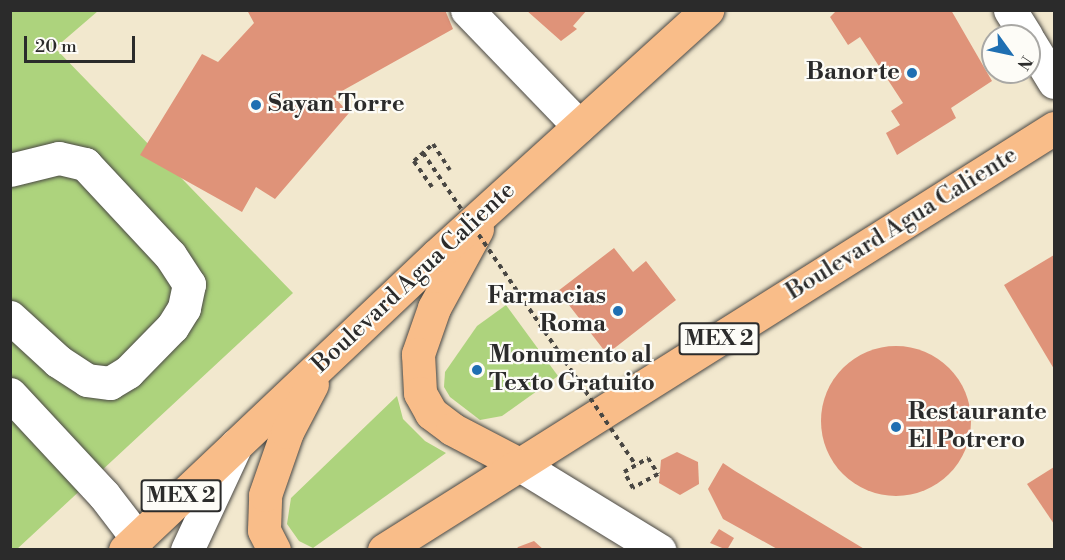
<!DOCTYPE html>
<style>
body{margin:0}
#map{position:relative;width:1065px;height:560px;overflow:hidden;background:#f2e8ce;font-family:"Libre Bodoni",serif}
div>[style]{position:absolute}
.green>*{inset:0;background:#add37d}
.building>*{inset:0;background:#df9379}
.round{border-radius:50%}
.path>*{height:4px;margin-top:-2px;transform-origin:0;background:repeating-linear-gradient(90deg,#494743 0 4.5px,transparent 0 9px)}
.roads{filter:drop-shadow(0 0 2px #494743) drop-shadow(0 0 2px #494743)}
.minor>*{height:33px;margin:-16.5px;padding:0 16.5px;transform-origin:16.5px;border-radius:16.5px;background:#fff}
.major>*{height:33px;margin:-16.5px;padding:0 16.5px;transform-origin:16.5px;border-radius:16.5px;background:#f9bd89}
.path-bridge>*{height:4px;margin-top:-2px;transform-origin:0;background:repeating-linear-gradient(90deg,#494743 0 4.5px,transparent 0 9px)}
.dots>*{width:16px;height:16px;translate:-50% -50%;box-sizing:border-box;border:3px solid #fdfcf7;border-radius:50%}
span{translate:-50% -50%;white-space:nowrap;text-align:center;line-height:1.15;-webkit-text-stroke:4.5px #fdfcf7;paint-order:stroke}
.shield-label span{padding:2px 4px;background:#fdfcf7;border:2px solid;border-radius:4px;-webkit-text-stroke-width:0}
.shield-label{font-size:22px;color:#2b2b2b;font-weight:700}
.poi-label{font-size:24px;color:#2b2b2b;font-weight:700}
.right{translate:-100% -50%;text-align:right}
.left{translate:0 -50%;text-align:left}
.street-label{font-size:24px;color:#2b2b2b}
.frame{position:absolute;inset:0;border:12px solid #2b2b2b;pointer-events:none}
.north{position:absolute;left:981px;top:24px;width:60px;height:60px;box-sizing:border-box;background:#fdfcf7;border:2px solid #a9a8a5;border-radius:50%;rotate:123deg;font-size:16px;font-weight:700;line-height:24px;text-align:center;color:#2b2b2b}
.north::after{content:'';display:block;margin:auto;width:21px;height:27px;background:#1f6fb2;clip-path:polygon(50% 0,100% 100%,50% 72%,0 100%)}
.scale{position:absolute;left:24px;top:36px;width:111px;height:27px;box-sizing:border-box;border:3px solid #2b2b2b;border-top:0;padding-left:8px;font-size:18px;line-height:21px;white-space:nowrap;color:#2b2b2b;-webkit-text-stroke:4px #fdfcf7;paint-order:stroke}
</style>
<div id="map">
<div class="green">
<div style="clip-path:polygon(10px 11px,98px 11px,55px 48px,293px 293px,16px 550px,10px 549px)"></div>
<div style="clip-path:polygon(506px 305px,558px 376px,502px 416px,480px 420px,450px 397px,444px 387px,445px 372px,477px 326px)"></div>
<div style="clip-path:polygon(397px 396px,403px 419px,425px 441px,446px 453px,313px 548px,299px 541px,287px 524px,291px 498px)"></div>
</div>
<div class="building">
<div style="clip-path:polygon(247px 10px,445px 10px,453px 29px,333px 96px,349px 113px,275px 199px,256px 187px,242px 212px,140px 155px,202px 54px,218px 62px,254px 23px)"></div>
<div style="clip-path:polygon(526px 10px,587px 10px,573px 26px,577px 29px,561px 41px)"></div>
<div style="clip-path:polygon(837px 10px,951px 10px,992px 81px,951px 108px,956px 118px,897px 155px,886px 133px,900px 125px,891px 111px,903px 103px,860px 37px,848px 45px,830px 17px)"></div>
<div style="clip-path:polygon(614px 248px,633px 272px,646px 261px,676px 300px,607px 354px,558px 291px)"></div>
<div style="clip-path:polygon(1054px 255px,1054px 369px,1004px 285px)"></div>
<div class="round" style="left:821px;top:346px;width:150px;height:150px"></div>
<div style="clip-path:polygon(677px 452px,698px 462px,699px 484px,680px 495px,659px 483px,661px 460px)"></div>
<div style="clip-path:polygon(723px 463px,735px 471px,866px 550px,779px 550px,723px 519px,708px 489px)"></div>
<div style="clip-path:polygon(1054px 467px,1054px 524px,1027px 484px)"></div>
<div style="clip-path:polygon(719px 529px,734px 538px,727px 550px,710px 543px)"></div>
<div style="clip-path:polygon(534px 541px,544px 550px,516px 550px,518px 547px)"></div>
</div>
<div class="path">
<div style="left:432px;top:187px;width:32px;rotate:-125deg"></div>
<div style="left:414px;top:161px;width:25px;rotate:-42deg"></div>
<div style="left:433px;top:144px;width:31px;rotate:57deg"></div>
<div style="left:648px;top:458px;width:19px;rotate:58deg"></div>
<div style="left:658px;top:474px;width:29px;rotate:151deg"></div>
<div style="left:633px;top:488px;width:18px;rotate:-119deg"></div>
<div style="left:624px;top:472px;width:28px;rotate:-30deg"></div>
</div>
<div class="roads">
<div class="minor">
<div style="left:467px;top:10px;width:161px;rotate:46deg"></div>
<div style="left:1010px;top:10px;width:31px;rotate:58deg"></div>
<div style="left:1029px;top:41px;width:48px;rotate:58.6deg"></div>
<div style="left:10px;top:170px;width:50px;rotate:-13.8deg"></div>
<div style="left:59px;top:158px;width:27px;rotate:13deg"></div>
<div style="left:85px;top:164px;width:125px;rotate:47deg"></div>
<div style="left:170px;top:255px;width:35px;rotate:57deg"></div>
<div style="left:189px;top:284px;width:25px;rotate:102deg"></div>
<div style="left:184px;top:308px;width:22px;rotate:122deg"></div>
<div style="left:172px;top:327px;width:63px;rotate:134.4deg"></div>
<div style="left:128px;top:372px;width:21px;rotate:149deg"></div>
<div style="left:110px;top:383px;width:23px;rotate:-173deg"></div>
<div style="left:87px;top:380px;width:35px;rotate:-147deg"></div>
<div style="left:58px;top:361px;width:65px;rotate:-137.5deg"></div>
<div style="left:10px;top:394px;width:138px;rotate:47.1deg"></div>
<div style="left:104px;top:495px;width:54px;rotate:52.5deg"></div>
<div style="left:137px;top:538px;width:12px;rotate:104deg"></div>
<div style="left:517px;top:463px;width:167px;rotate:31.5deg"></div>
<div style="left:187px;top:550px;width:116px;rotate:-65deg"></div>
</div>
<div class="major">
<div style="left:477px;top:229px;width:90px;rotate:118.6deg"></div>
<div style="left:434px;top:308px;width:49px;rotate:109.2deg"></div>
<div style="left:418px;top:354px;width:39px;rotate:87deg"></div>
<div style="left:420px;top:393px;width:23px;rotate:61deg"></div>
<div style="left:431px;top:413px;width:26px;rotate:37deg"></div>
<div style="left:452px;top:429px;width:73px;rotate:27.6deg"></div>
<div style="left:125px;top:550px;width:429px;rotate:-43.4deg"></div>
<div style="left:437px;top:255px;width:365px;rotate:-42.2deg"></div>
<div style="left:274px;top:550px;width:22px;rotate:-117deg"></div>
<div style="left:264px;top:530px;width:35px;rotate:-88deg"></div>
<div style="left:265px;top:495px;width:67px;rotate:-70.8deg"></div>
<div style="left:287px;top:432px;width:54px;rotate:-62.5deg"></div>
<div style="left:384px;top:550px;width:792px;rotate:-32.2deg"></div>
</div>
</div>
<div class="path-bridge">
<div style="left:423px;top:153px;width:378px;rotate:55.7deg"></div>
</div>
<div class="dots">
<div style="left:912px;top:73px;background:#1f6fb2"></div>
<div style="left:256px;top:105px;background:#1f6fb2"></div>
<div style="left:618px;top:311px;background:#1f6fb2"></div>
<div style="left:477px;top:370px;background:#1f6fb2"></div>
<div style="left:896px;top:427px;background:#1f6fb2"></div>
</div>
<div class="shield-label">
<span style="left:719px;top:339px">MEX 2</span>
<span style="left:181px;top:496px">MEX 2</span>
</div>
<div class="poi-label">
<span class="right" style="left:900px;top:73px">Banorte</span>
<span class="left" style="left:268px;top:105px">Sayan Torre</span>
<span class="right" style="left:606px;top:311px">Farmacias<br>Roma</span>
<span class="left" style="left:489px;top:370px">Monumento al<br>Texto Gratuito</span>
<span class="left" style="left:908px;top:427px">Restaurante<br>El Potrero</span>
</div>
<div class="street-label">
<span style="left:902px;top:224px;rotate:-32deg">Boulevard Agua Caliente</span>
<span style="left:414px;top:278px;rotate:-43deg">Boulevard Agua Caliente</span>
</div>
<div class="frame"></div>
<div class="north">N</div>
<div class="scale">20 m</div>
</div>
